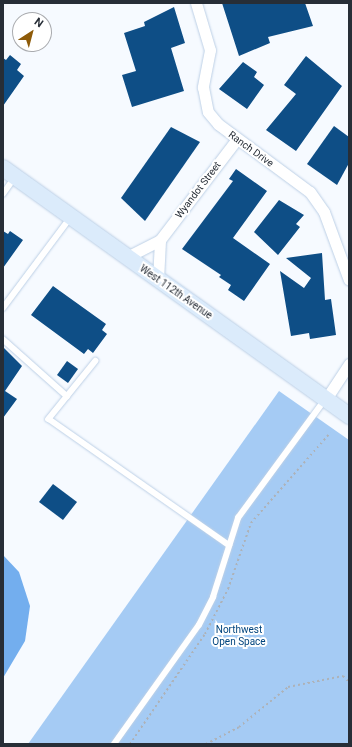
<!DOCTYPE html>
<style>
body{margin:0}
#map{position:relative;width:352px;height:747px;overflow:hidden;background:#f6faff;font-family:Roboto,sans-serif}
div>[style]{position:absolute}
.green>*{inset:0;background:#a5cbf4}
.water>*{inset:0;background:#73aeee}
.building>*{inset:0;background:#0e4e86}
.path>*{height:2px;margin-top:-1px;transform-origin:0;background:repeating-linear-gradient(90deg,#adb2b8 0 2px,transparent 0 5px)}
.roads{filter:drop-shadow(0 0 1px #bdd0e6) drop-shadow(0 0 1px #bdd0e6)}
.lane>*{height:5.5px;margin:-2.75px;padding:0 2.75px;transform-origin:2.75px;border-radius:2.75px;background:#fff}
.street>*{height:11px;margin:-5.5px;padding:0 5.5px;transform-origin:5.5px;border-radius:5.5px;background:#fff}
.secondary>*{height:16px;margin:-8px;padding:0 8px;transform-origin:8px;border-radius:8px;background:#dbebfb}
span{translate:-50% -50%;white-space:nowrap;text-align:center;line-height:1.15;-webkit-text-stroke:4px #fff;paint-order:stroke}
.street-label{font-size:10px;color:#272e37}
.park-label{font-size:10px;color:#00447d}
.frame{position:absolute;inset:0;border:4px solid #272e37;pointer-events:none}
.north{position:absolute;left:12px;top:12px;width:40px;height:40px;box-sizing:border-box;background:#fff;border:1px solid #a9abaf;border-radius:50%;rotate:36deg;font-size:11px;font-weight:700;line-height:16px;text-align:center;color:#272e37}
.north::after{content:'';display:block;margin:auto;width:14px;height:18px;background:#8e5b09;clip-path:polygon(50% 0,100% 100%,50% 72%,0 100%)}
</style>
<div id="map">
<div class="green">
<div style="clip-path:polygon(279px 391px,349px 440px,349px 744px,28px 744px)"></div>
</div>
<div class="water">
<div style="clip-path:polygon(3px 555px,19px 572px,30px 606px,25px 641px,3px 678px)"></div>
</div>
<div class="building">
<div style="clip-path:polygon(222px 3px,305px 3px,313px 26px,268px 37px,270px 43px,239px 56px)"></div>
<div style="clip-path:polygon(174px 7px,185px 43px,171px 48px,184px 91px,132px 107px,122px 75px,136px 71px,124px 33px,145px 26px,144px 22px)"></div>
<div style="clip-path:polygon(10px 55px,21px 64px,17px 70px,24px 76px,3px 106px,3px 58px,6px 60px)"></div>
<div style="clip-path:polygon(306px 56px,342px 86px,296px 151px,266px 130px,296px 94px,284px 85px)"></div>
<div style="clip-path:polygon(243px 62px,257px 72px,254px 77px,264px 85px,247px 109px,219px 89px)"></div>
<div style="clip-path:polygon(334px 126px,349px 137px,349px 163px,337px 185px,307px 164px)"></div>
<div style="clip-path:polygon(171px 127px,200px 142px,145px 221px,121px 198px)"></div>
<div style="clip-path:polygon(236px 169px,267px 191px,233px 238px,270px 264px,244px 301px,228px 290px,231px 285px,219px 277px,221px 275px,182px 249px,233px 181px,229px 179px)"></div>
<div style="clip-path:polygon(279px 200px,304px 215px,296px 224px,300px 227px,278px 255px,254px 232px)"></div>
<div style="clip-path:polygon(3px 231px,8px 234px,10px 231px,23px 240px,3px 268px)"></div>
<div style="clip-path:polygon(322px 253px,325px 300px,331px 299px,336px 335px,310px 339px,309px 333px,291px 336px,280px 271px,304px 288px,311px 278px,286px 258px)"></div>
<div style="clip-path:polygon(53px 286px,106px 324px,102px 330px,107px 334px,93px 353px,88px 349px,84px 354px,31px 315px)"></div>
<div style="clip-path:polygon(3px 347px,22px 366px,5px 391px,17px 399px,3px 418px)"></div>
<div style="clip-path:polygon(67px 361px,78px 369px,68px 383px,57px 375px)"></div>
<div style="clip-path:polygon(53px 484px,77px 502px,63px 520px,39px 502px)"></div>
</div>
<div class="path">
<div style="left:130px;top:744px;width:133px;rotate:-55.7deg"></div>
<div style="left:205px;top:634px;width:51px;rotate:-62.9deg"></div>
<div style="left:228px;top:589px;width:70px;rotate:-70.8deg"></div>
<div style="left:251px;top:523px;width:120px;rotate:-48.7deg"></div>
<div style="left:206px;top:744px;width:37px;rotate:-27deg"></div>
<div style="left:239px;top:727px;width:63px;rotate:-39.2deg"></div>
<div style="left:288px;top:687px;width:56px;rotate:-11.3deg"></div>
<div style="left:343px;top:676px;width:8px;rotate:45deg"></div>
</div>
<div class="roads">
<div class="lane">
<div style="left:3px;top:194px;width:19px;rotate:-55deg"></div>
<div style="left:3px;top:308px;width:112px;rotate:-53.3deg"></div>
<div style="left:3px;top:339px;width:86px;rotate:41.7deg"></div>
<div style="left:96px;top:361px;width:75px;rotate:129deg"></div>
<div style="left:49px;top:419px;width:220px;rotate:35deg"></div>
<div style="left:114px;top:744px;width:146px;rotate:-54.5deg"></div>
<div style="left:199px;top:625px;width:31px;rotate:-63deg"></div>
<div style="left:213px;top:597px;width:83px;rotate:-72.4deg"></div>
<div style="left:238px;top:518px;width:145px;rotate:-53.7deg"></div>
</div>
<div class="street">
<div style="left:196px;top:3px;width:49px;rotate:73.4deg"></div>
<div style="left:210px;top:50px;width:38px;rotate:101deg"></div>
<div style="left:203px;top:87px;width:25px;rotate:79deg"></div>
<div style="left:208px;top:112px;width:16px;rotate:50deg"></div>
<div style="left:218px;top:124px;width:114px;rotate:36.5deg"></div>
<div style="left:310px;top:192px;width:24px;rotate:55deg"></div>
<div style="left:324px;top:212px;width:72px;rotate:69.8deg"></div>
<div style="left:127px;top:257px;width:37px;rotate:-27deg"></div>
<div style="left:160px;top:240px;width:127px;rotate:-52.7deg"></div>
<div style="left:158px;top:280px;width:40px;rotate:-87.1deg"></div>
<div style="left:326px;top:399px;width:42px;rotate:-56.7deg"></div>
</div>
<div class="secondary">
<div style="left:3px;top:168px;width:426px;rotate:35.6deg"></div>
</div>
</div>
<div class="street-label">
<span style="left:251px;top:149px;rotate:36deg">Ranch Drive</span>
<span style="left:198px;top:190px;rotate:-53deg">Wyandot Street</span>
<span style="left:176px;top:292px;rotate:35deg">West 112th Avenue</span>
</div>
<div class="park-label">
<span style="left:239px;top:635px">Northwest<br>Open Space</span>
</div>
<div class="frame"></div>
<div class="north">N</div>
</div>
